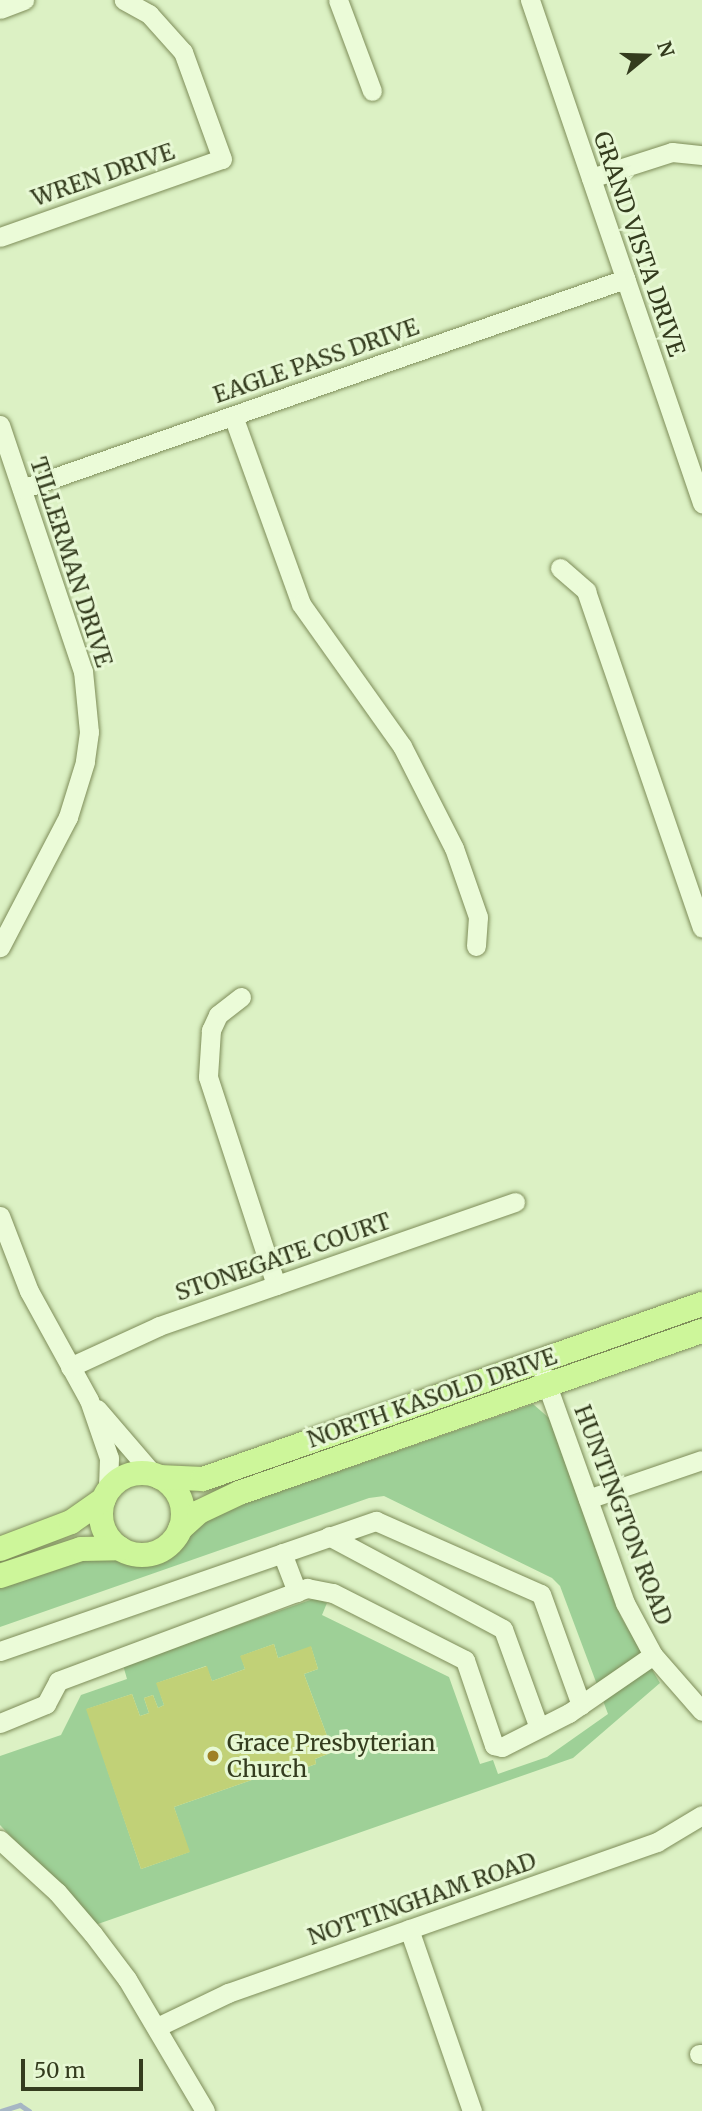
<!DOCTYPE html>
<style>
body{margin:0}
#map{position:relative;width:702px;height:2111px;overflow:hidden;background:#dcf1c4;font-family:Merriweather,serif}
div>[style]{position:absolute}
.green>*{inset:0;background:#9ed097}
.stream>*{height:5px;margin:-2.5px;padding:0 2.5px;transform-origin:2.5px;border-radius:2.5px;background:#a6b6c4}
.building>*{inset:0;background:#c1d177}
.roads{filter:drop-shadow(0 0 2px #7e8d59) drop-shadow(0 0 2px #7e8d59)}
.minor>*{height:19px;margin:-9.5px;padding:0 9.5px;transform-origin:9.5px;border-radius:9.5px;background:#ebfbd8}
.major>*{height:24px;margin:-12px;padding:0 12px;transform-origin:12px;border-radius:12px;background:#cdf69a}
.major>.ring{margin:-12px;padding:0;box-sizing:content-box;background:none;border:24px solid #cdf69a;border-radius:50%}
.dots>*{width:19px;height:19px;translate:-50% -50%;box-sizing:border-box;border:4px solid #e7f8d4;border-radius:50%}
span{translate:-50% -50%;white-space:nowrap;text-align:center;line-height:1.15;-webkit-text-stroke:6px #e7f8d4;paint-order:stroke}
.street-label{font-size:23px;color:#343c1e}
.poi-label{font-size:23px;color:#343c1e}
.left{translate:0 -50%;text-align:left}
.north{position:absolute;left:611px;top:21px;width:70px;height:70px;-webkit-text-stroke:5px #e7f8d4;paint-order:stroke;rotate:71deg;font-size:19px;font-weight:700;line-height:28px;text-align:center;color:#343c1e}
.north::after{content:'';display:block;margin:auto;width:24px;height:32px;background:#343c1e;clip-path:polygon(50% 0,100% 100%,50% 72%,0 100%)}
.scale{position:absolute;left:21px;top:2059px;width:122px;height:32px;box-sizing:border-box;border:4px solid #343c1e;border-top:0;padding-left:9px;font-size:21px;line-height:24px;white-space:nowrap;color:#343c1e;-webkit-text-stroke:5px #e7f8d4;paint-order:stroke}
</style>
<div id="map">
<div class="green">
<div style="clip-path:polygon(evenodd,533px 1404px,549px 1418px,621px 1617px,660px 1683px,573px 1758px,95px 1925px,0 1825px,0 1756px,61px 1735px,81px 1695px,127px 1679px,123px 1665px,316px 1598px,327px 1603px,322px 1615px,449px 1677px,480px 1764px,493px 1760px,498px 1774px,547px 1757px,608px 1714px,560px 1586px,552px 1578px,384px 1496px,369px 1498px,0 1627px,0 1586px,95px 1554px,140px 1564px,160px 1560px,175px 1550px,198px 1520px,533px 1404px,274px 1644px,278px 1658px,311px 1647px,318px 1669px,304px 1674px,333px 1752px,315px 1759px,316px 1764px,283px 1776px,281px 1771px,260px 1777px,174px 1807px,189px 1852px,141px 1869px,87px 1709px,132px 1694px,140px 1716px,149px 1713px,144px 1698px,153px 1695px,158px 1708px,164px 1705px,157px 1683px,206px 1666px,212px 1681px,245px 1669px,241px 1656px,274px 1644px)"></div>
</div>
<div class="stream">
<div style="left:1px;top:2111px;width:20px;rotate:-18deg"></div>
<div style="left:20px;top:2105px;width:11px;rotate:34deg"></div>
</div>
<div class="building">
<div style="clip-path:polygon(274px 1644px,278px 1658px,311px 1646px,318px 1669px,304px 1674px,333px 1752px,315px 1759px,316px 1764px,282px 1776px,281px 1771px,260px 1777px,174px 1807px,190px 1852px,141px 1869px,86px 1709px,132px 1694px,140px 1716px,149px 1713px,144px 1698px,153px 1695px,158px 1708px,164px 1705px,156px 1683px,207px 1666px,212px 1681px,245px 1669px,240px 1656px)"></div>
</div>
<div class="roads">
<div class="minor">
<div style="left:338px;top:0;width:97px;rotate:69.5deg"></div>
<div style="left:530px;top:0;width:532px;rotate:71.12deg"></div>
<div style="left:0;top:9px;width:26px;rotate:-21deg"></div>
<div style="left:591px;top:178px;width:85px;rotate:-17.8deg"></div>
<div style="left:672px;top:152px;width:30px;rotate:6deg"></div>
<div style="left:0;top:237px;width:235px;rotate:-19.4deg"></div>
<div style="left:222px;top:159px;width:114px;rotate:-110deg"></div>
<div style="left:183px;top:52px;width:51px;rotate:-131.8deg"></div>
<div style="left:149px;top:14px;width:29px;rotate:-151deg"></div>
<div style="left:233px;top:416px;width:200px;rotate:70.1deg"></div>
<div style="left:301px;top:604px;width:174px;rotate:54.6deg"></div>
<div style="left:402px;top:746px;width:114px;rotate:63deg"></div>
<div style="left:454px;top:848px;width:73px;rotate:70.8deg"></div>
<div style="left:478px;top:917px;width:29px;rotate:94deg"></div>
<div style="left:0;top:425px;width:260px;rotate:71.4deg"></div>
<div style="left:83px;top:671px;width:61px;rotate:84.4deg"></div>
<div style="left:89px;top:732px;width:30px;rotate:98deg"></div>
<div style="left:85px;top:762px;width:58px;rotate:107.2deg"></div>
<div style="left:68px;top:817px;width:147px;rotate:117.6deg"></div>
<div style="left:22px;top:489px;width:639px;rotate:-19.2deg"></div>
<div style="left:560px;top:568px;width:35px;rotate:41deg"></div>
<div style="left:586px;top:591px;width:356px;rotate:71deg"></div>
<div style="left:241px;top:997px;width:29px;rotate:142deg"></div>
<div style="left:218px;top:1015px;width:17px;rotate:115deg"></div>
<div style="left:211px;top:1030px;width:47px;rotate:93.7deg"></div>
<div style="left:208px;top:1077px;width:219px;rotate:71.9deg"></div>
<div style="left:0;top:1216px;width:80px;rotate:68.9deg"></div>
<div style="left:29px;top:1291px;width:124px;rotate:61.2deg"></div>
<div style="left:89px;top:1400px;width:61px;rotate:71deg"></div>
<div style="left:109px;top:1458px;width:33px;rotate:92deg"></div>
<div style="left:70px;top:1367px;width:98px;rotate:-24.7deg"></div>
<div style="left:159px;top:1326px;width:377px;rotate:-19.2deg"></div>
<div style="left:543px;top:1374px;width:243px;rotate:70.3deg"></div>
<div style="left:625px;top:1603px;width:59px;rotate:61.7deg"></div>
<div style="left:653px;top:1655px;width:74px;rotate:48.8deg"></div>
<div style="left:97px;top:1409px;width:86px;rotate:49.3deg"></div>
<div style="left:588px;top:1499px;width:120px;rotate:-18.9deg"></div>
<div style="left:329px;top:1536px;width:197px;rotate:28.1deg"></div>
<div style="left:503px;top:1629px;width:105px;rotate:70deg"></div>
<div style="left:282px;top:1553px;width:42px;rotate:69deg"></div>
<div style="left:0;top:1651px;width:398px;rotate:-19.1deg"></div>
<div style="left:376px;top:1521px;width:180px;rotate:23.9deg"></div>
<div style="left:541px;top:1594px;width:118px;rotate:70.2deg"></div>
<div style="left:0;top:1723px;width:50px;rotate:-22.4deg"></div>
<div style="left:46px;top:1704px;width:26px;rotate:-62deg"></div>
<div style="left:58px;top:1681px;width:266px;rotate:-20.5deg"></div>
<div style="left:307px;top:1588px;width:26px;rotate:11deg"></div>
<div style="left:333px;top:1593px;width:148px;rotate:26.9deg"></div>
<div style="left:465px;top:1660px;width:90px;rotate:71.2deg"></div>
<div style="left:494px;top:1745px;width:8px;rotate:14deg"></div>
<div style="left:502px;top:1747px;width:75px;rotate:-26.9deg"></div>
<div style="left:569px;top:1713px;width:102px;rotate:-34.6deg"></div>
<div style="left:0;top:1840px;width:77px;rotate:42.4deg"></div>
<div style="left:57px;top:1892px;width:55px;rotate:49.4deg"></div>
<div style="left:93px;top:1934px;width:56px;rotate:52.9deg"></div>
<div style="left:127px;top:1979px;width:153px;rotate:59.4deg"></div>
<div style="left:409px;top:1929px;width:193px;rotate:70.9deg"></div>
<div style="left:157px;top:2027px;width:79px;rotate:-25.6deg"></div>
<div style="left:228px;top:1993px;width:455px;rotate:-19.4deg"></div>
<div style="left:657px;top:1842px;width:52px;rotate:-31deg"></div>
<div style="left:699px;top:2054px;width:3px"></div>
</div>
<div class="major">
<div class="ring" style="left:101px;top:1473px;width:58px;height:58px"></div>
<div style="left:159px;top:1477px;width:44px;rotate:2.6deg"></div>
<div style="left:203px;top:1479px;width:529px;rotate:-19.33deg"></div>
<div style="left:180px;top:1529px;width:25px;rotate:-42deg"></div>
<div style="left:199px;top:1512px;width:44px;rotate:-25.4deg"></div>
<div style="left:239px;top:1493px;width:491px;rotate:-19.3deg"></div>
<div style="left:0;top:1549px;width:76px;rotate:-20.8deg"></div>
<div style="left:71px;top:1522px;width:40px;rotate:-34.9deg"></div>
<div style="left:0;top:1576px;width:85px;rotate:-18.4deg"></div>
<div style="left:81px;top:1549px;width:39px;rotate:-1deg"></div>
</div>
</div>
<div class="dots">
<div style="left:213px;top:1756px;background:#9f8125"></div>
</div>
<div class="street-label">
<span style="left:103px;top:175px;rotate:-19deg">WREN DRIVE</span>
<span style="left:639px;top:244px;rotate:71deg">GRAND VISTA DRIVE</span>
<span style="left:316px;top:361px;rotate:-19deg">EAGLE PASS DRIVE</span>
<span style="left:71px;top:562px;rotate:72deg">TILLERMAN DRIVE</span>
<span style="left:283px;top:1257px;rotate:-19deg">STONEGATE COURT</span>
<span style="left:432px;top:1398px;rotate:-19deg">NORTH KASOLD DRIVE</span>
<span style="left:623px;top:1515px;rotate:69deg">HUNTINGTON ROAD</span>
<span style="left:422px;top:1899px;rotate:-19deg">NOTTINGHAM ROAD</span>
</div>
<div class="poi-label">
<span class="left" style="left:227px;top:1756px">Grace Presbyterian<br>Church</span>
</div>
<div class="north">N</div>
<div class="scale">50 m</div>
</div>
